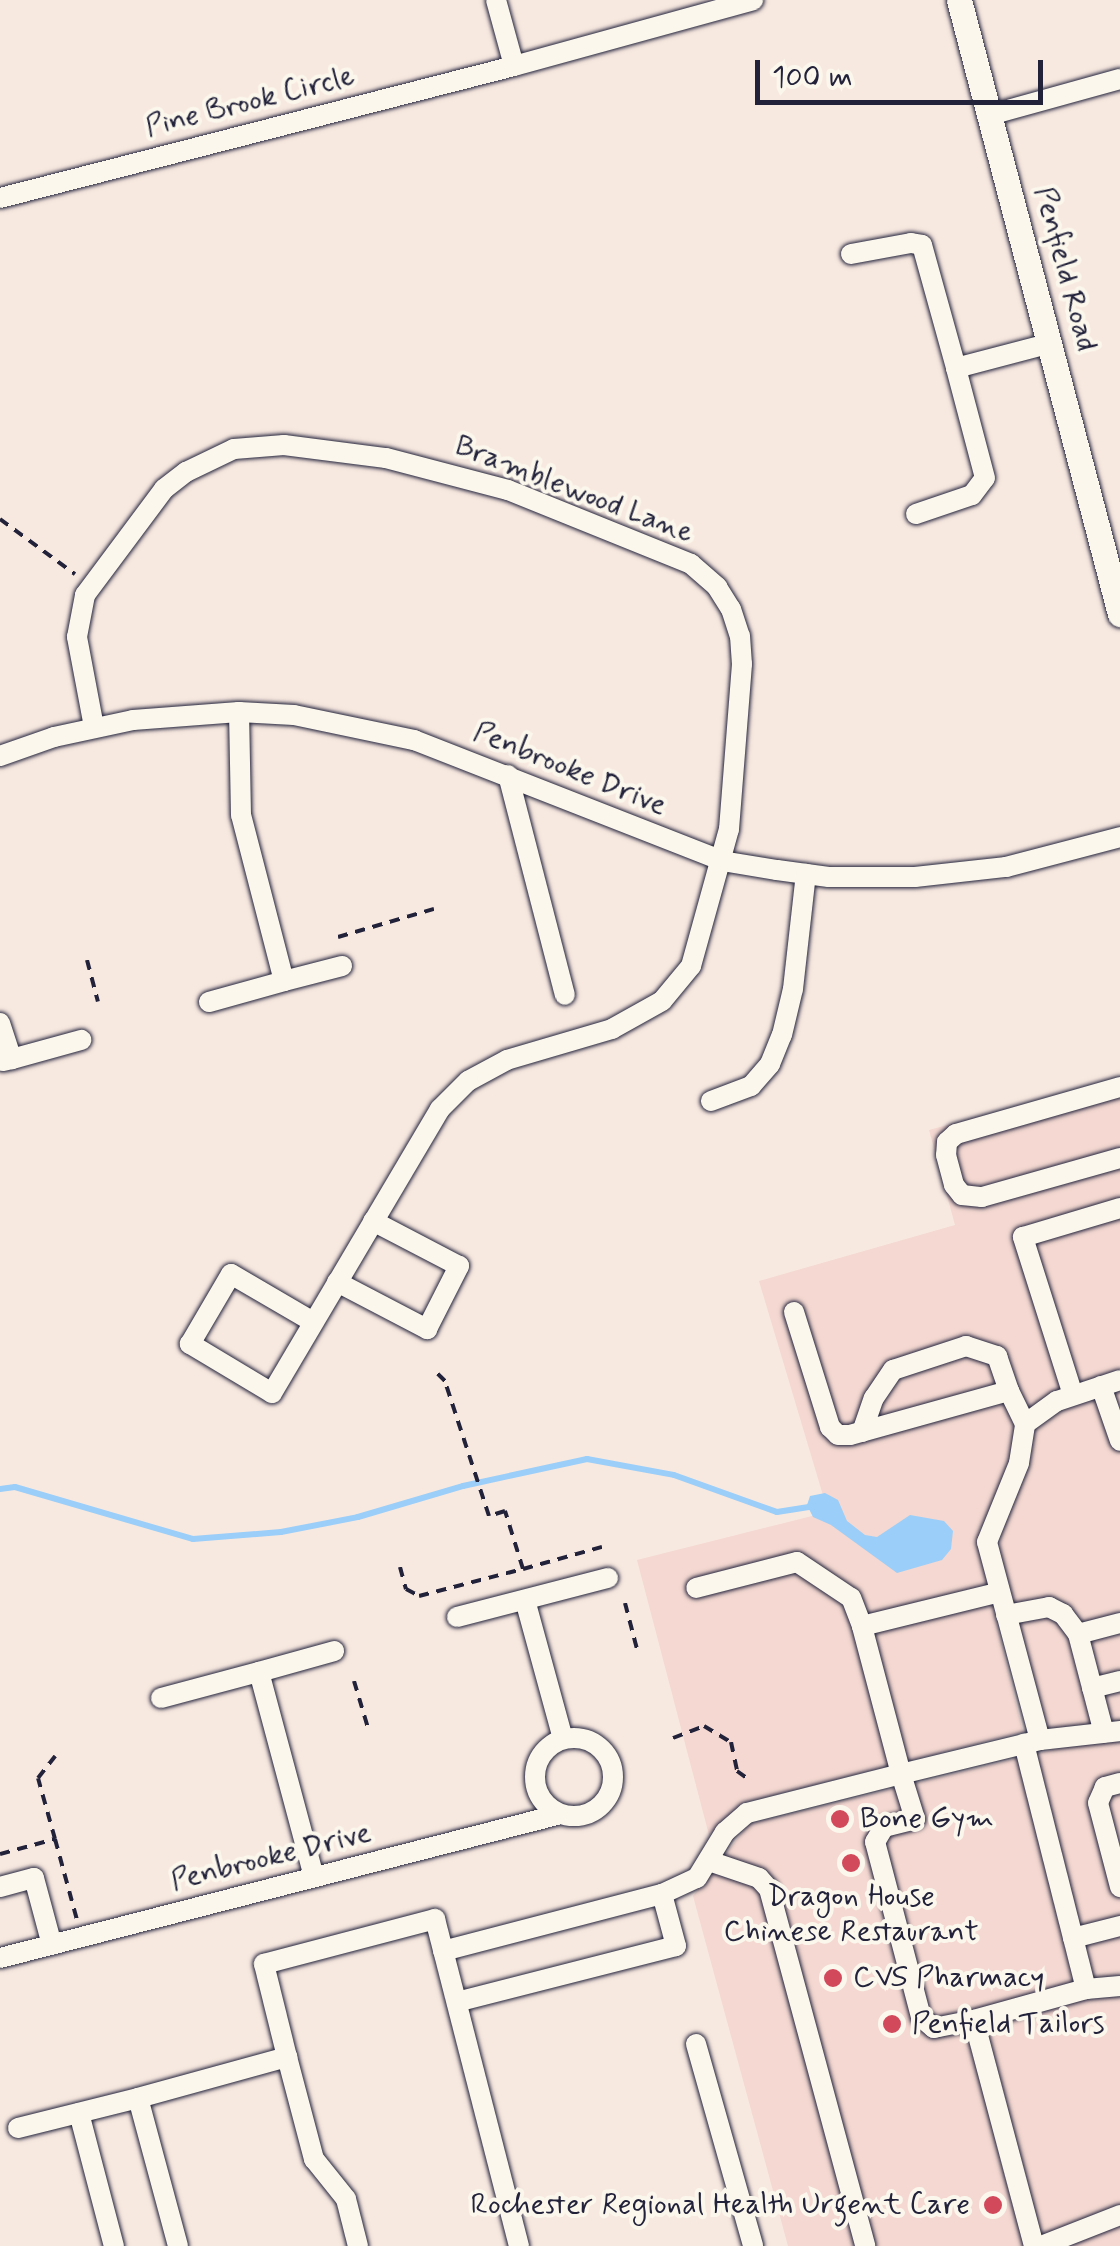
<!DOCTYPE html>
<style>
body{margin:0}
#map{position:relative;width:1120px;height:2246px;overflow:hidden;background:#f8e9e0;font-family:Mynerve,sans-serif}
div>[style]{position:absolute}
.built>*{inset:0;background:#f4d8d1}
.water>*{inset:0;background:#9bcef8}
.stream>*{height:6px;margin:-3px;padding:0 3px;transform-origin:3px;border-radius:3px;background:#9bcef8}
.path>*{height:4px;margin-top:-2px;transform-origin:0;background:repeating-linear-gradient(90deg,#22223b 0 10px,transparent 0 18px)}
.roads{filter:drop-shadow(0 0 2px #22223b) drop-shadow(0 0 2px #22223b)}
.minor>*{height:20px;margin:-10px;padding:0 10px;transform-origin:10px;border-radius:10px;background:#fbf7ec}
.minor>.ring{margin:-10px;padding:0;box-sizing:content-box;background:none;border:20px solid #fbf7ec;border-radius:50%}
.major>*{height:25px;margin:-12.5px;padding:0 12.5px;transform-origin:12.5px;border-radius:12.5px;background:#fbf7ec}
.dots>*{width:28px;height:28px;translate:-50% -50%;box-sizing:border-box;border:5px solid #fbf7ec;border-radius:50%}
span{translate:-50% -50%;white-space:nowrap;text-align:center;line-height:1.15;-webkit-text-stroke:8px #fbf7ec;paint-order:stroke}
.street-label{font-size:30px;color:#22223b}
.poi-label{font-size:30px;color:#22223b}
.left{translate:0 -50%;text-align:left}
.right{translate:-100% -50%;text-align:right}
.scale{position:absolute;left:755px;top:60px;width:288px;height:45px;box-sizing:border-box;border:5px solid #22223b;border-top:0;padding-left:12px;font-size:30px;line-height:35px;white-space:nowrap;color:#22223b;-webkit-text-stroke:8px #fbf7ec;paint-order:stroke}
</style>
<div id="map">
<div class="built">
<div style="clip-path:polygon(1120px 1078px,1120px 2246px,788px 2246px,693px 1896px,749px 1824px,1052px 1750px,1000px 1553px,1001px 1522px,980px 1527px,978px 1546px,1023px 1732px,743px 1803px,709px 1835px,637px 1560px,828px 1512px,759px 1281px,955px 1225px,929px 1130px)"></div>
</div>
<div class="water">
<div style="clip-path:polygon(825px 1493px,838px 1500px,847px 1521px,865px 1535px,877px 1537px,910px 1515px,944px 1521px,953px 1531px,951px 1549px,942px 1560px,897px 1573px,831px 1525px,813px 1517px,807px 1505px,810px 1496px)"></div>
</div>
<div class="stream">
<div style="left:0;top:1489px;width:15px;rotate:-8deg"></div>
<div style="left:15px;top:1487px;width:185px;rotate:16.3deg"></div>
<div style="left:193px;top:1539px;width:88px;rotate:-4.5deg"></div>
<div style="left:281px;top:1532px;width:78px;rotate:-11deg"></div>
<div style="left:358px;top:1517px;width:109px;rotate:-16.4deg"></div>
<div style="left:463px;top:1486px;width:127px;rotate:-12.3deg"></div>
<div style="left:587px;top:1459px;width:88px;rotate:10.4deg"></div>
<div style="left:674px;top:1475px;width:109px;rotate:19.8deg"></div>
<div style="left:777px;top:1512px;width:37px;rotate:-9deg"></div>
</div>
<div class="path">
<div style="left:0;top:519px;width:93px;rotate:36.3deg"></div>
<div style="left:338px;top:937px;width:100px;rotate:-16.3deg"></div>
<div style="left:87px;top:960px;width:43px;rotate:75.3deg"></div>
<div style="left:400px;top:1567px;width:23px;rotate:75deg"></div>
<div style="left:406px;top:1589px;width:15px;rotate:28deg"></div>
<div style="left:419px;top:1596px;width:107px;rotate:-14.6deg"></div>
<div style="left:523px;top:1569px;width:61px;rotate:-107.2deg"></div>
<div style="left:505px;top:1511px;width:17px;rotate:163deg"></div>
<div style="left:489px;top:1516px;width:142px;rotate:-108.1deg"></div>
<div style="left:445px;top:1381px;width:14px;rotate:-135deg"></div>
<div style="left:523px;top:1569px;width:82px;rotate:-15.6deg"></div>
<div style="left:625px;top:1603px;width:48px;rotate:75.4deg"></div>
<div style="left:354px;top:1681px;width:49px;rotate:73.4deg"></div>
<div style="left:673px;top:1738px;width:33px;rotate:-21deg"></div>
<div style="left:704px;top:1726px;width:31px;rotate:31deg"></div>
<div style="left:731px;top:1742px;width:30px;rotate:78deg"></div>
<div style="left:737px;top:1771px;width:14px;rotate:36deg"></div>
<div style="left:55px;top:1839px;width:84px;rotate:74.8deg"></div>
<div style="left:0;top:1854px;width:57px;rotate:-15.3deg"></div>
<div style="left:55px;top:1839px;width:63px;rotate:-105.6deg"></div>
<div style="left:38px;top:1778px;width:28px;rotate:-52deg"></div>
</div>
<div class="roads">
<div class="minor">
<div style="left:496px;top:0;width:68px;rotate:74.7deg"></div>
<div style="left:990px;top:115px;width:135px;rotate:-15.5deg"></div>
<div style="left:0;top:198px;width:531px;rotate:-14.4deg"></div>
<div style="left:514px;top:66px;width:248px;rotate:-15.4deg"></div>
<div style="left:851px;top:254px;width:61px;rotate:-10.4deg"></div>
<div style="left:911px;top:243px;width:11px;rotate:10deg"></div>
<div style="left:922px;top:245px;width:128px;rotate:74.5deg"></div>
<div style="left:956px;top:368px;width:98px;rotate:-14.7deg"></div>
<div style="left:916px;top:514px;width:59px;rotate:-18.7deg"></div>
<div style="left:972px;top:495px;width:21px;rotate:-53deg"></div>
<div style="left:985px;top:478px;width:114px;rotate:-104.8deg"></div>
<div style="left:94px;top:727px;width:92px;rotate:-100.7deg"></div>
<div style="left:77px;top:637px;width:43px;rotate:-79.2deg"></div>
<div style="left:85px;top:595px;width:132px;rotate:-53.3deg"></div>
<div style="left:164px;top:489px;width:28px;rotate:-38deg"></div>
<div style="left:186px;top:472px;width:53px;rotate:-25.6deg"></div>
<div style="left:234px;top:449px;width:50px;rotate:-4.6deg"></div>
<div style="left:284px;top:445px;width:103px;rotate:7.3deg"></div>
<div style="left:386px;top:458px;width:126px;rotate:14.7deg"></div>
<div style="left:508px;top:490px;width:197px;rotate:22deg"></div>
<div style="left:691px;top:564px;width:35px;rotate:41deg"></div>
<div style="left:717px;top:587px;width:26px;rotate:58deg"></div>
<div style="left:731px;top:609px;width:28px;rotate:72deg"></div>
<div style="left:740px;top:636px;width:28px;rotate:86deg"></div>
<div style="left:742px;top:664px;width:166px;rotate:94.5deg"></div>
<div style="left:729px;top:829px;width:142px;rotate:105.5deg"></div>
<div style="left:691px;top:966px;width:45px;rotate:129.6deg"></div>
<div style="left:662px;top:1001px;width:57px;rotate:150.8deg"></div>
<div style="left:612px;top:1029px;width:109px;rotate:163.6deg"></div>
<div style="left:507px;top:1060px;width:44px;rotate:151.7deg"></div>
<div style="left:468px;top:1081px;width:40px;rotate:135deg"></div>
<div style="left:440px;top:1109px;width:330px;rotate:120.6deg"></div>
<div style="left:272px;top:1393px;width:96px;rotate:-149.1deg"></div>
<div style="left:190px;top:1344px;width:81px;rotate:-59.6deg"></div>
<div style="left:231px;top:1274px;width:95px;rotate:30.3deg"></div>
<div style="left:0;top:756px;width:57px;rotate:-19.4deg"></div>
<div style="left:54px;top:737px;width:81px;rotate:-12.1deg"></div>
<div style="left:133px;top:720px;width:106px;rotate:-4.3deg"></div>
<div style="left:239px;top:712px;width:55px;rotate:3.1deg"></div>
<div style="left:294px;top:715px;width:123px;rotate:11.8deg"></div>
<div style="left:414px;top:740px;width:331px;rotate:21.4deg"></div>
<div style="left:722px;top:861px;width:56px;rotate:9.3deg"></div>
<div style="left:777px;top:870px;width:52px;rotate:7.7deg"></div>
<div style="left:829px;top:877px;width:86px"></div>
<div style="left:915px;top:877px;width:92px;rotate:-6.3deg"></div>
<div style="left:1006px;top:867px;width:118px;rotate:-14.7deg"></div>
<div style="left:508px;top:775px;width:227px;rotate:75.5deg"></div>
<div style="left:284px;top:981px;width:60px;rotate:-14.5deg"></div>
<div style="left:209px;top:1002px;width:78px;rotate:-15.6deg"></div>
<div style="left:284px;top:981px;width:171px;rotate:-104.5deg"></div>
<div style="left:241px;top:815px;width:103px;rotate:-91.1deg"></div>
<div style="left:0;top:1023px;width:38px;rotate:72deg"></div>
<div style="left:12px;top:1059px;width:9px;rotate:167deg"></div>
<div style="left:12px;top:1059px;width:72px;rotate:-15.4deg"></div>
<div style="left:1120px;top:1087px;width:171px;rotate:164deg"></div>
<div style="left:956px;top:1134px;width:12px;rotate:138deg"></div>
<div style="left:947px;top:1142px;width:13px;rotate:94deg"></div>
<div style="left:946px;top:1155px;width:31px;rotate:75deg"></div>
<div style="left:954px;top:1185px;width:13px;rotate:51deg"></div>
<div style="left:962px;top:1195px;width:20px;rotate:6deg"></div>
<div style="left:982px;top:1197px;width:143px;rotate:-15.8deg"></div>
<div style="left:711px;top:1101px;width:43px;rotate:-20.6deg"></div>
<div style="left:751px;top:1086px;width:29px;rotate:-49deg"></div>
<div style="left:770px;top:1064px;width:31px;rotate:-68deg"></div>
<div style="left:782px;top:1035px;width:47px;rotate:-76.6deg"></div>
<div style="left:793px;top:989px;width:116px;rotate:-83.6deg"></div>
<div style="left:337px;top:1282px;width:102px;rotate:27.6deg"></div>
<div style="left:427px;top:1329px;width:71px;rotate:-63.1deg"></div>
<div style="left:459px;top:1266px;width:97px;rotate:-152.4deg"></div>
<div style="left:794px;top:1312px;width:121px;rotate:72.6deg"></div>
<div style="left:830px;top:1427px;width:11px;rotate:45deg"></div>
<div style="left:838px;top:1435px;width:12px"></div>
<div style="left:850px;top:1435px;width:165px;rotate:-15.5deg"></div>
<div style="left:1009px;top:1391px;width:37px;rotate:64deg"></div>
<div style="left:1101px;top:1386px;width:58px;rotate:70.9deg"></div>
<div style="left:1073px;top:1395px;width:166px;rotate:-107.6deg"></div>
<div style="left:1023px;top:1237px;width:101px;rotate:-16.6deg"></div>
<div style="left:862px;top:1432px;width:36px;rotate:-71deg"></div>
<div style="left:874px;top:1398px;width:34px;rotate:-56deg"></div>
<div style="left:893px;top:1370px;width:77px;rotate:-18.2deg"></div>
<div style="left:966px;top:1346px;width:33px;rotate:18deg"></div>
<div style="left:997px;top:1356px;width:37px;rotate:71deg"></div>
<div style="left:525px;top:1600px;width:144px;rotate:74.7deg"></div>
<div style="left:1006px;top:1615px;width:44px;rotate:-10.5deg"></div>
<div style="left:1049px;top:1607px;width:16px;rotate:27deg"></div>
<div style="left:1063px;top:1614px;width:25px;rotate:53deg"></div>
<div style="left:1078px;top:1634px;width:102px;rotate:75.3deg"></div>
<div style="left:457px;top:1617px;width:156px;rotate:-14.5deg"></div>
<div style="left:862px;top:1626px;width:142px;rotate:-13.8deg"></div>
<div style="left:1078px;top:1634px;width:43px;rotate:-14.7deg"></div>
<div style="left:1092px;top:1688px;width:29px;rotate:-14deg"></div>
<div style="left:161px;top:1698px;width:101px;rotate:-14.9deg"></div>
<div class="ring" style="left:535px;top:1738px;width:58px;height:58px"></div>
<div style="left:1040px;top:1740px;width:205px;rotate:-105deg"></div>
<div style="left:987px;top:1542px;width:85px;rotate:-67.9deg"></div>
<div style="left:1019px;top:1463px;width:39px;rotate:-81deg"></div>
<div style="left:1025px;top:1424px;width:39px;rotate:-36deg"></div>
<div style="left:1057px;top:1401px;width:66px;rotate:-18.4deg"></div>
<div style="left:1120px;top:1783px;width:16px;rotate:165deg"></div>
<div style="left:1105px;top:1787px;width:17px;rotate:114deg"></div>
<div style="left:1098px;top:1803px;width:87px;rotate:75.3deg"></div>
<div style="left:709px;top:1861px;width:53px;rotate:18.8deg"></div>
<div style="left:759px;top:1878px;width:15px;rotate:48deg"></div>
<div style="left:769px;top:1889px;width:370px;rotate:74.9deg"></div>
<div style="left:314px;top:1877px;width:212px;rotate:-105deg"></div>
<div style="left:259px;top:1672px;width:78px;rotate:-15.6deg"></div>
<div style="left:0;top:1887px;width:35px;rotate:-15deg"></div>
<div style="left:34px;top:1878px;width:69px;rotate:75deg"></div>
<div style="left:662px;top:1894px;width:38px;rotate:-25deg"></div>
<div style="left:697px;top:1878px;width:54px;rotate:-58.7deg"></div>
<div style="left:725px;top:1832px;width:29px;rotate:-41deg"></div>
<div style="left:747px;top:1813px;width:159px;rotate:-14.2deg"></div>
<div style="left:901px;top:1774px;width:153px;rotate:-104.8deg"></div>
<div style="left:862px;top:1626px;width:30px;rotate:-111deg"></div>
<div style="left:851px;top:1598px;width:65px;rotate:-146.3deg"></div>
<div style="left:797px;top:1562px;width:104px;rotate:165.6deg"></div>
<div style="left:1073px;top:1938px;width:49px;rotate:-14.3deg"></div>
<div style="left:443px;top:1951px;width:226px;rotate:-14.6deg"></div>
<div style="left:662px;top:1894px;width:54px;rotate:74.9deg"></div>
<div style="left:676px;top:1946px;width:226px;rotate:165.7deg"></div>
<div style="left:0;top:1958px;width:575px;rotate:-14.4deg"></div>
<div style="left:1086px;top:1989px;width:34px;rotate:-5deg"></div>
<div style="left:974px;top:2020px;width:116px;rotate:-15.5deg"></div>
<div style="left:1086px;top:1989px;width:253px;rotate:-104.2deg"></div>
<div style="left:696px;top:2044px;width:210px;rotate:74.2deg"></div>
<div style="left:287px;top:2057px;width:96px;rotate:-103.9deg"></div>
<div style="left:264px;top:1964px;width:177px;rotate:-14.7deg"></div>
<div style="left:435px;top:1919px;width:338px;rotate:75.6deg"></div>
<div style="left:79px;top:2113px;width:138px;rotate:75.3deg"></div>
<div style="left:18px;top:2128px;width:124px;rotate:-14deg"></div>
<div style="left:178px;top:2246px;width:153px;rotate:-105.1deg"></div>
<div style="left:138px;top:2098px;width:155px;rotate:-15.4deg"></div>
<div style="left:287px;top:2057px;width:106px;rotate:75.2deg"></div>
<div style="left:314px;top:2159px;width:51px;rotate:51.3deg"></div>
<div style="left:346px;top:2199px;width:49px;rotate:75.7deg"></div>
<div style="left:1034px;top:2246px;width:234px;rotate:-104.9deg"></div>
<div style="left:974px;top:2020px;width:41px;rotate:168.7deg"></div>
<div style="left:934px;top:2028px;width:17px;rotate:-140deg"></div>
<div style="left:921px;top:2017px;width:181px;rotate:-104.7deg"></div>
<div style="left:875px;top:1842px;width:17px;rotate:-59deg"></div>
<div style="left:884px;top:1827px;width:32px;rotate:-14deg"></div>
<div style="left:915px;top:1819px;width:47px;rotate:-107.3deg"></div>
<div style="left:901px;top:1774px;width:143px;rotate:-13.7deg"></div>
<div style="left:1040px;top:1740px;width:81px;rotate:-6.4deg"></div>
<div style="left:1041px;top:2246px;width:85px;rotate:-21.4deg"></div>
</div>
<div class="major">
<div style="left:959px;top:0;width:635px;rotate:75.31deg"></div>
</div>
</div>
<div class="dots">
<div style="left:840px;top:1819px;background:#d1495b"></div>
<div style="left:851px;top:1863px;background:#d1495b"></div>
<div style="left:833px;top:1978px;background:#d1495b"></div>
<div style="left:892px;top:2024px;background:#d1495b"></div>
<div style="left:993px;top:2205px;background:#d1495b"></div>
</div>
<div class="street-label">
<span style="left:250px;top:102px;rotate:-14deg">Pine Brook Circle</span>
<span style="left:1065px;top:269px;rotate:75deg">Penfield Road</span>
<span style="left:574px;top:490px;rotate:21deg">Bramblewood Lane</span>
<span style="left:570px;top:769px;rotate:22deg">Penbrooke Drive</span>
<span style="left:271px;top:1857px;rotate:-14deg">Penbrooke Drive</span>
</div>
<div class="poi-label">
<span class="left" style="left:860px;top:1819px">Bone Gym</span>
<span style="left:851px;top:1914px">Dragon House<br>Chinese Restaurant</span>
<span class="left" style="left:853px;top:1978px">CVS Pharmacy</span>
<span class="left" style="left:912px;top:2024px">Penfield Tailors</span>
<span class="right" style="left:970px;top:2205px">Rochester Regional Health Urgent Care</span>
</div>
<div class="scale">100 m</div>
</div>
